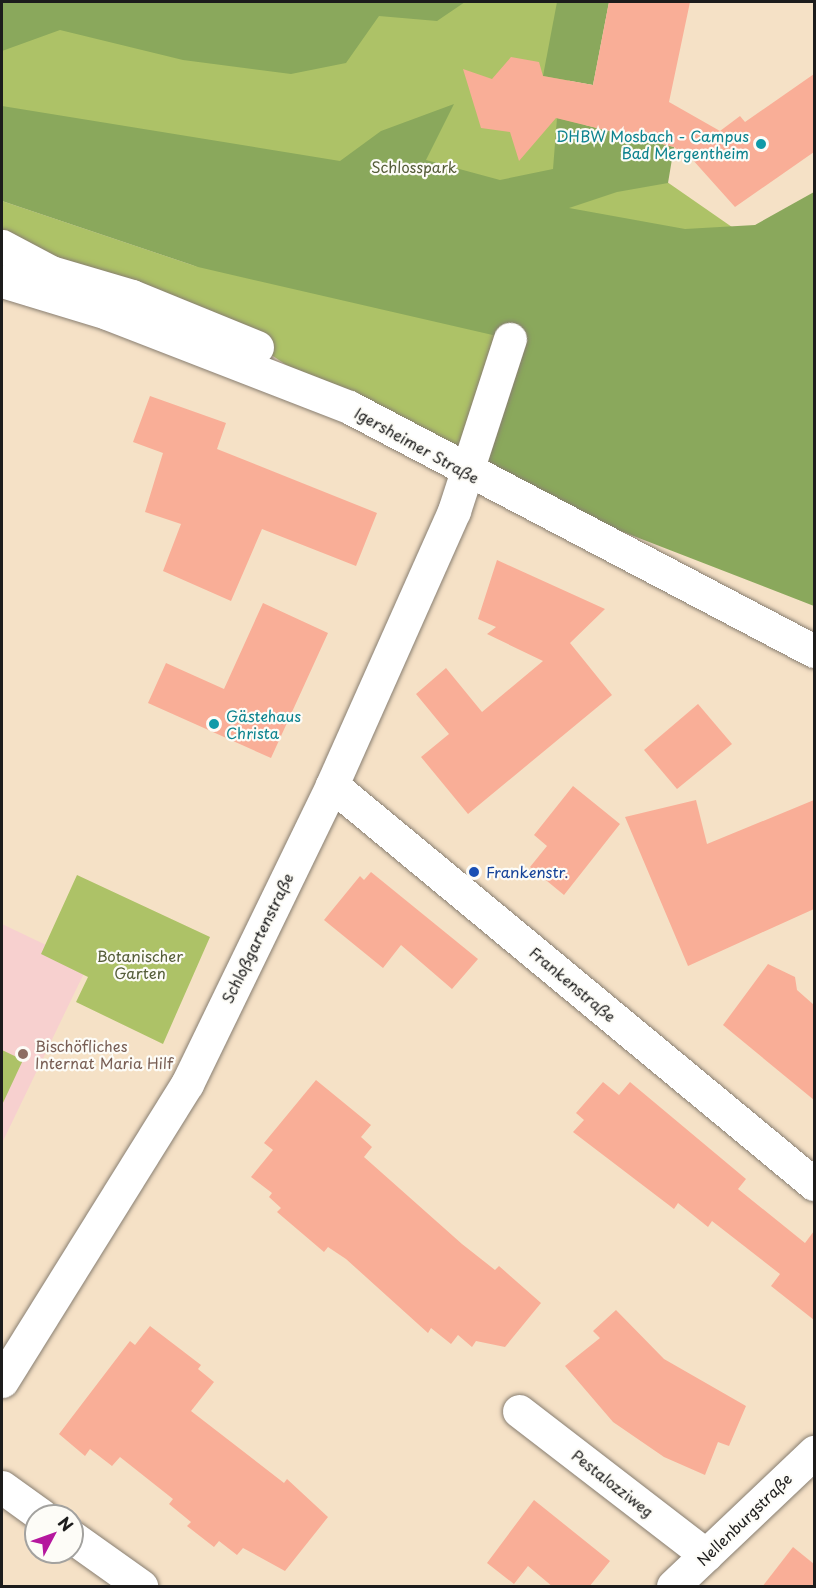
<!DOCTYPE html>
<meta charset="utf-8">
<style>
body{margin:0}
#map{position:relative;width:816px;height:1588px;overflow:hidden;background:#f5e1c6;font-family:"Playpen Sans",sans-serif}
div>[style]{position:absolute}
.built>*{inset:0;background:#f7d0cf}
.green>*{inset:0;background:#adc267}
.forest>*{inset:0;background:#8aa85c}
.building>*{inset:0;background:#f9ae97}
.roads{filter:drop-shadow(0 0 2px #887e71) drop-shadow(0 0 2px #887e71)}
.minor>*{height:33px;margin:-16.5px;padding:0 16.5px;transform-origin:16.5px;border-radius:16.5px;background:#fff}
.dots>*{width:16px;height:16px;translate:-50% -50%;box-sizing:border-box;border:3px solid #fdfcf7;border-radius:50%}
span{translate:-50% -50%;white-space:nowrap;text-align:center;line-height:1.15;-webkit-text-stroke:4.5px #fdfcf7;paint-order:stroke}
.culture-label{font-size:15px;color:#0d838f}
.right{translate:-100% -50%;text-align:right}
.left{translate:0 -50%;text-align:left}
.park-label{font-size:15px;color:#565e3a}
.street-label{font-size:15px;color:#1c1c1c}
.transit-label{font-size:15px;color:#164399}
.education-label{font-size:15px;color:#785e54}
.frame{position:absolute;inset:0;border:3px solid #1c1c1c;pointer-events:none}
.north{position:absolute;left:24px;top:1504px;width:60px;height:60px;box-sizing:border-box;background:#fdfcf7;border:2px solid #a3a29f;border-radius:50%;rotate:49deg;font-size:16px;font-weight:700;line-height:24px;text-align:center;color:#1c1c1c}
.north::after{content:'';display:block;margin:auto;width:21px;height:27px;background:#b5179e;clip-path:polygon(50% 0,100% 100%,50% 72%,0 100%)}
</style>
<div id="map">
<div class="built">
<div style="clip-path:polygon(2px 924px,88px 965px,2px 1143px)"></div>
</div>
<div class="green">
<div style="clip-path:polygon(2px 2px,561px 2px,572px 116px,771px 254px,471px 473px,349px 407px,264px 350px,2px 246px,2px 201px,198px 267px,2px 185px)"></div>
<div style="clip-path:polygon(77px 875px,210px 937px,163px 1044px,76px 1002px,88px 977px,41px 954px)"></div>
<div style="clip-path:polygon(2px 1050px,23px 1060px,2px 1105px)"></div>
</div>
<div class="forest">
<div style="clip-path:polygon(2px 2px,465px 2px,437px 21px,379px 16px,346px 63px,291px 74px,183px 60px,60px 30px,2px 51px)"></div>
<div style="clip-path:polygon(557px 2px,609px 2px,593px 85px,543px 76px)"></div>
<div style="clip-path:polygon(454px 104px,426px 160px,500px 180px,553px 169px,557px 118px,674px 147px,668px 183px,617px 192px,569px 208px,685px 229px,755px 225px,814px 192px,814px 606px,471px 473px,510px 339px,198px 267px,2px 201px,2px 106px,340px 161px,381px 131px)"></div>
</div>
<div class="building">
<div style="clip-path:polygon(609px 2px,690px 2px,669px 102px,720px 131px,740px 116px,745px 122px,814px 74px,814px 152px,735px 207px,692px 159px,674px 147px,556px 118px,519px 161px,510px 132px,481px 128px,463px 69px,492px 79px,511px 57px,539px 62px,543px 76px,593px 85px)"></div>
<div style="clip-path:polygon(150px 396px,226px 423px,217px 449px,377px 513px,356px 566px,262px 529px,231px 601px,163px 571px,181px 524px,145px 512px,163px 453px,133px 442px)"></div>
<div style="clip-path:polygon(497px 560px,605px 609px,570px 643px,612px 695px,468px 814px,421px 757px,449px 734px,416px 694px,446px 668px,482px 712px,543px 661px,487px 634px,496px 627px,478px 619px)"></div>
<div style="clip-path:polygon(263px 603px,328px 633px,271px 758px,148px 703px,166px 663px,224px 689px)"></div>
<div style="clip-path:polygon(698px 704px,732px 744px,677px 789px,644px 750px)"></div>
<div style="clip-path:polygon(573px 786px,620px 824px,564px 895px,530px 867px,547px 846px,534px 835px)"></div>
<div style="clip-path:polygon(696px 800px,707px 844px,814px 800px,814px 909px,688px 966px,625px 817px)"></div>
<div style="clip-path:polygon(371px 872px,478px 959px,452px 989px,401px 945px,383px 968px,324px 920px,360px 876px,364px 880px)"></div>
<div style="clip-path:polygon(768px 964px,795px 977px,797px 990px,814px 1005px,814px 1100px,723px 1025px)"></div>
<div style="clip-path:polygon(316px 1080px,371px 1125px,361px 1137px,372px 1147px,364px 1157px,462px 1244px,495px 1270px,499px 1266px,541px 1303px,505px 1347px,476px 1341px,472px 1347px,458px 1335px,451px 1344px,431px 1328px,428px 1333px,346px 1259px,328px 1247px,324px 1252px,277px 1212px,281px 1208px,269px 1197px,272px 1193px,251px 1177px,273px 1150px,264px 1143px)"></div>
<div style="clip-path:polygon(603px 1082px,619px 1095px,630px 1082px,746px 1179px,738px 1189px,805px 1243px,814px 1231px,814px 1320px,771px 1286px,780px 1274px,712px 1221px,708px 1227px,678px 1203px,674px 1209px,573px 1132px,584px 1120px,576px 1113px)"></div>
<div style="clip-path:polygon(616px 1310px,664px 1359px,746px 1406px,729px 1446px,718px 1442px,705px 1475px,664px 1457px,613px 1422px,565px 1366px,600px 1338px,593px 1331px)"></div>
<div style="clip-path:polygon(150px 1326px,201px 1365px,198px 1369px,214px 1382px,191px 1411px,284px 1483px,287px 1479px,328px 1517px,285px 1571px,243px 1548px,237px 1555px,219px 1541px,214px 1547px,187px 1526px,191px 1522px,169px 1504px,173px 1499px,120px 1457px,112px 1466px,90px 1449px,85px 1456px,59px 1434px,130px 1341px,135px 1345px)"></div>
<div style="clip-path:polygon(534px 1500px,610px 1561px,589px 1587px,553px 1587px,528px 1566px,514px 1584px,487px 1563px)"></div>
<div style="clip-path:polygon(793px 1547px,814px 1564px,814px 1587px,762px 1587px)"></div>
</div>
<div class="roads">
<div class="minor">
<div style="left:2px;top:246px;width:55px;rotate:28deg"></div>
<div style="left:51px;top:272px;width:84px;rotate:16.5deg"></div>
<div style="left:132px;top:296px;width:135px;rotate:22.2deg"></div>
<div style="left:2px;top:281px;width:110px;rotate:16.9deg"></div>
<div style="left:107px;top:313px;width:260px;rotate:21.2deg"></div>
<div style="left:349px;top:407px;width:525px;rotate:27.69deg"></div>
<div style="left:332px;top:785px;width:626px;rotate:39.62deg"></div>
<div style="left:2px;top:1381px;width:350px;rotate:-58.1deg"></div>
<div style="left:187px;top:1084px;width:332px;rotate:-64.1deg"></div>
<div style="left:332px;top:785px;width:300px;rotate:-66deg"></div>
<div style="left:454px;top:511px;width:181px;rotate:-72deg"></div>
<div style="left:519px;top:1411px;width:236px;rotate:37.6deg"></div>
<div style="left:2px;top:1487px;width:49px;rotate:35.9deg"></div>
<div style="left:72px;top:1537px;width:85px;rotate:35.4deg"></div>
<div style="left:673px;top:1586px;width:195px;rotate:-43.5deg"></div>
</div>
</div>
<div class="dots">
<div style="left:761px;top:144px;background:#0f9aa8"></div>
<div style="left:214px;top:724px;background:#0f9aa8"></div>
<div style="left:474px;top:872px;background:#1a4fb4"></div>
<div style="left:23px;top:1054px;background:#8d6e63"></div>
</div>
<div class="culture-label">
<span class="right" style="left:749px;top:144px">DHBW Mosbach - Campus<br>Bad Mergentheim</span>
<span class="left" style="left:226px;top:724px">Gästehaus<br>Christa</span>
</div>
<div class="park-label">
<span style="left:414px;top:167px">Schlosspark</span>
<span style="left:140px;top:964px">Botanischer<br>Garten</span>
</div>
<div class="street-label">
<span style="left:417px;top:445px;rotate:29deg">Igersheimer Straße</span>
<span style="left:257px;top:938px;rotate:-64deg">Schloßgartenstraße</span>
<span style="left:573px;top:984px;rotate:40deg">Frankenstraße</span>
<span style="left:613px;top:1483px;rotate:38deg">Pestalozziweg</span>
<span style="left:744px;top:1519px;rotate:-44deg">Nellenburgstraße</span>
</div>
<div class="transit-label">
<span class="left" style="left:486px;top:872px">Frankenstr.</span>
</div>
<div class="education-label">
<span class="left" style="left:35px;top:1054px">Bischöfliches<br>Internat Maria Hilf</span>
</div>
<div class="frame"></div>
<div class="north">N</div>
</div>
